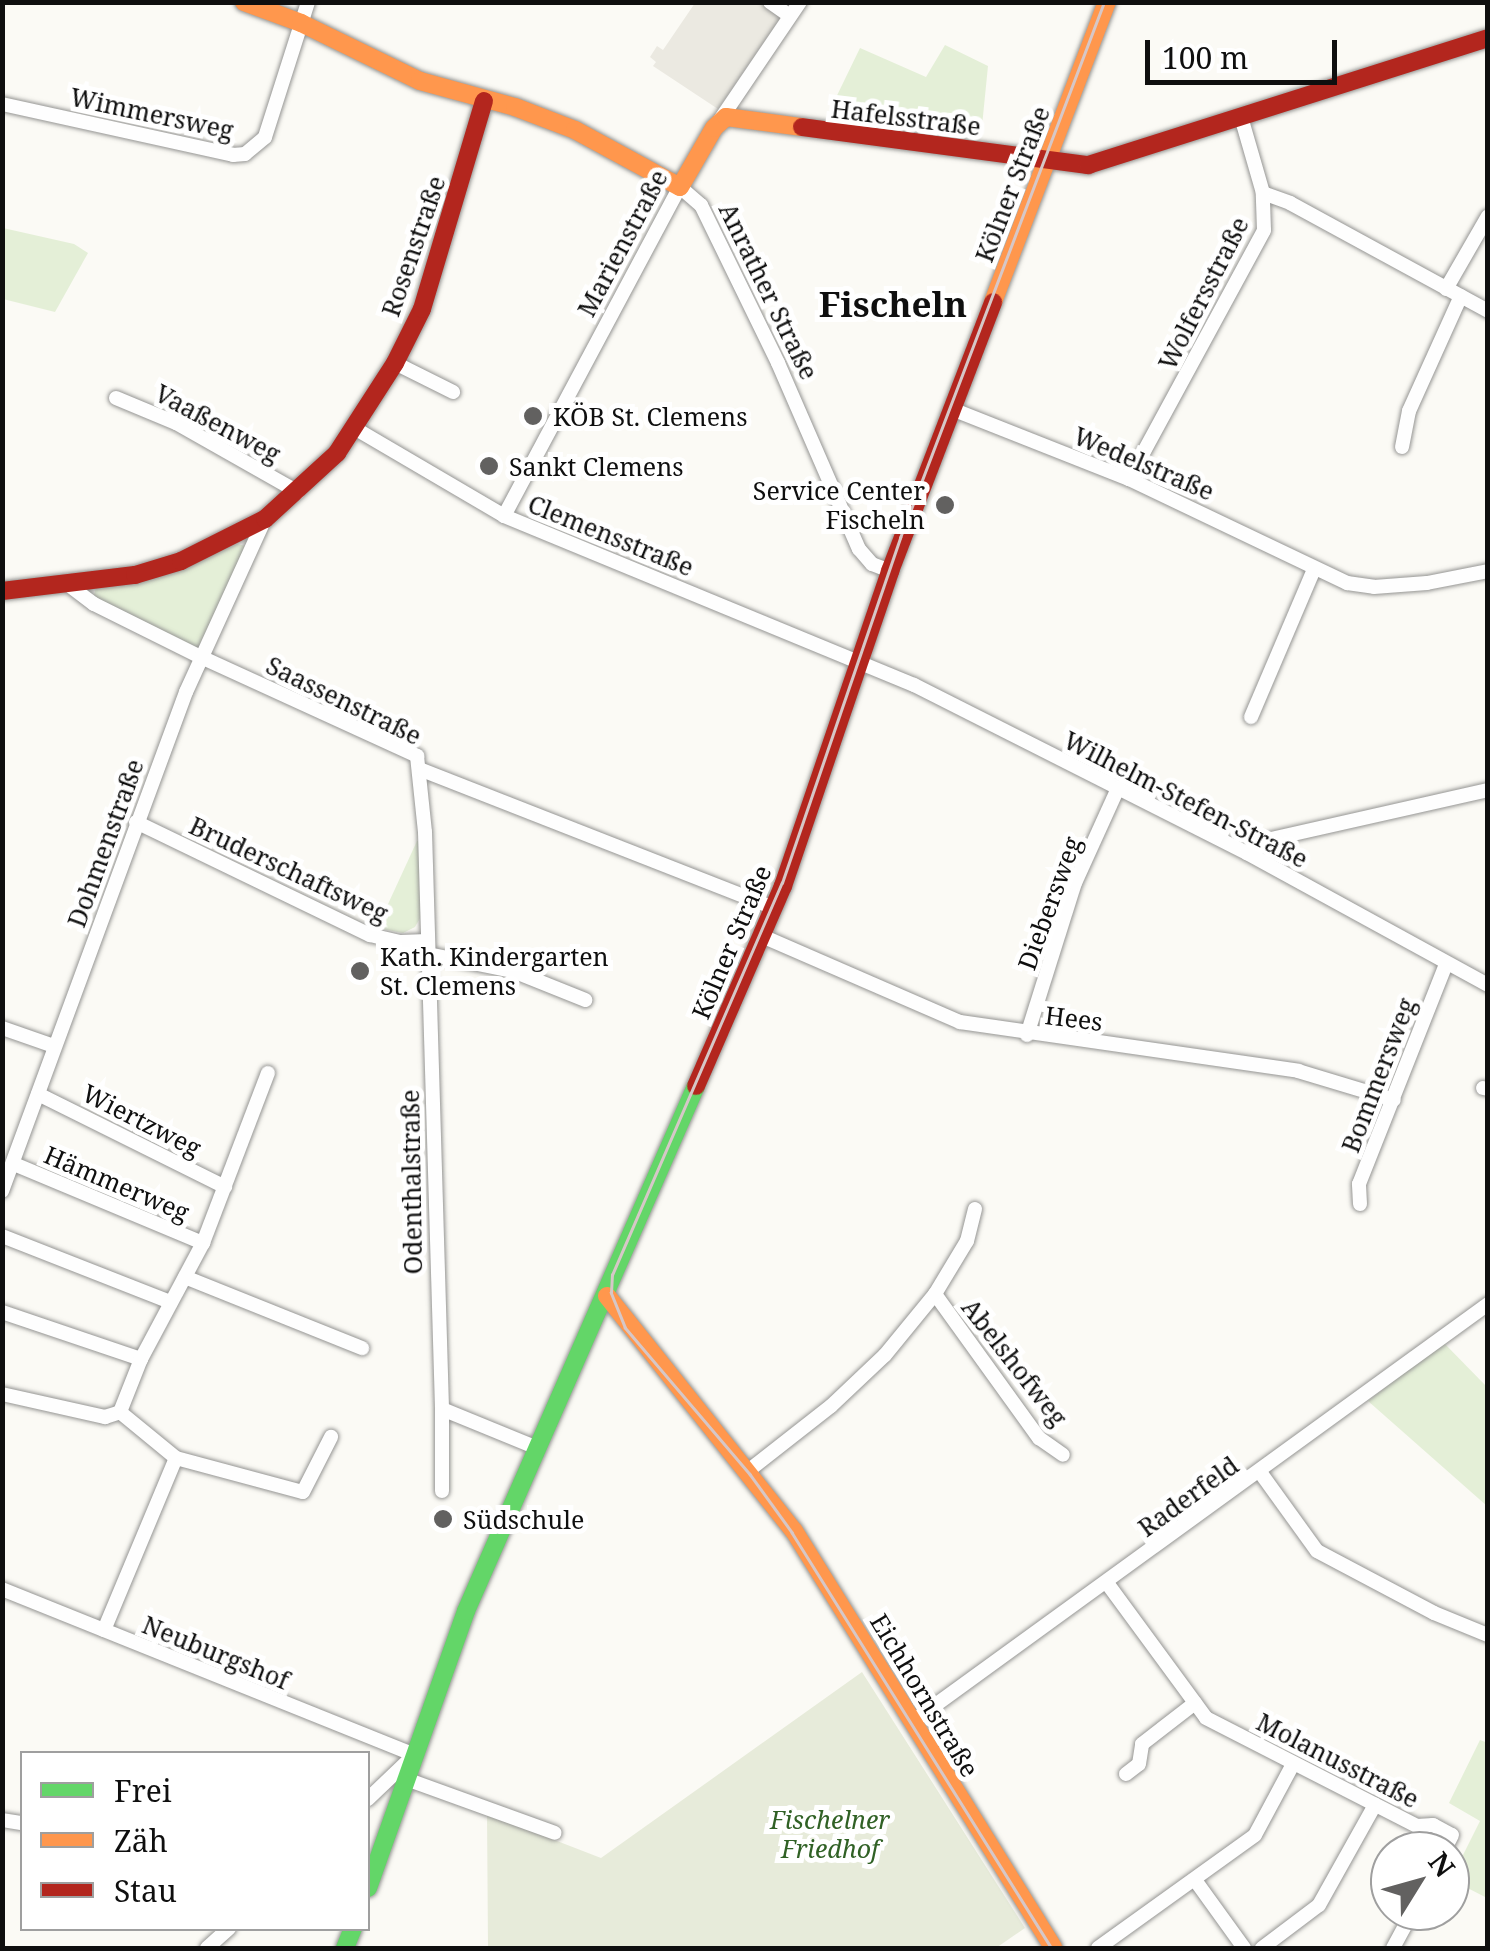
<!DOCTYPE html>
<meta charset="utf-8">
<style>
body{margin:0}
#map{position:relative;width:1490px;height:1951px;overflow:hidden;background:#fbfaf5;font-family:"Noto Serif",serif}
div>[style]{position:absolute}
.green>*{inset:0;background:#e4efd7}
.cemetery>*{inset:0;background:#e7ebda}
.plaza>*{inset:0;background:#ebe9e1}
.roads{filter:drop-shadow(0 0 2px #959593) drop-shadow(0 0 2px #959593)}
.street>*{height:14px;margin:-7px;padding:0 7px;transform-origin:7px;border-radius:7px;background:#fefefe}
.fast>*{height:18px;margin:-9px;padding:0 9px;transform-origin:9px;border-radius:9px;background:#63d668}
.slow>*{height:18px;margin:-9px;padding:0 9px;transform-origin:9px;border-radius:9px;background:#ff974d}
.jam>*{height:18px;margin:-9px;padding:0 9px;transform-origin:9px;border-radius:9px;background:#b3261e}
.tram>*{height:2.5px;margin:-1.25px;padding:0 1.25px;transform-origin:1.25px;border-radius:1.25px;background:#d6c7c7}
.dots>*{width:28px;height:28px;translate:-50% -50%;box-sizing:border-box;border:5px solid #fff;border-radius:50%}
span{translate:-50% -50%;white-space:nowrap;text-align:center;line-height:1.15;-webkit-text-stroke:10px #fff;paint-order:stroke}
.street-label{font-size:25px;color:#0f0f0f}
.poi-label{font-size:25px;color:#0f0f0f}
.left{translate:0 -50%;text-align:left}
.right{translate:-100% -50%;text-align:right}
.park-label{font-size:25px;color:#306125;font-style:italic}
.district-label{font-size:35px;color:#0f0f0f;font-weight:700}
.frame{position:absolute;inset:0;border:5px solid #0f0f0f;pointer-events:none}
.legend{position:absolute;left:20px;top:1751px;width:350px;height:180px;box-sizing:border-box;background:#fff;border:2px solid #9f9f9f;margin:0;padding:12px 18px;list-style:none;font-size:30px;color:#0f0f0f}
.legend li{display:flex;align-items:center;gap:20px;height:50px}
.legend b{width:50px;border:2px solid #9f9f9f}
.north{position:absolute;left:1370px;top:1831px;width:100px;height:100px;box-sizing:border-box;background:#fff;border:2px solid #9f9f9f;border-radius:50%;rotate:53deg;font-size:28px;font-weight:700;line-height:40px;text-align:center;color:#0f0f0f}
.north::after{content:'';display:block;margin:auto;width:35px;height:45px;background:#626160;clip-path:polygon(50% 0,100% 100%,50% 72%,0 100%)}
.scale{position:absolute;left:1145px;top:40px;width:192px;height:45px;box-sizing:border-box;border:5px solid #0f0f0f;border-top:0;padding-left:12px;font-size:30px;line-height:35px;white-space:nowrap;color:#0f0f0f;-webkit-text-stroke:8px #fff;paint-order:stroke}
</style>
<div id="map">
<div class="green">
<div style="clip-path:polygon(945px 45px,988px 66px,981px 136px,869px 124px,828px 114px,860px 48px,926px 77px)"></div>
<div style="clip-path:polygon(3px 228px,74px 244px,88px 253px,55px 312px,3px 299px)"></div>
<div style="clip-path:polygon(237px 544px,246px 546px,197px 650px,93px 599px,96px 587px,182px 566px)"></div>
<div style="clip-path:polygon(417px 841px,422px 841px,423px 913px,415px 927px,403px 933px,377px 928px)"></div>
<div style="clip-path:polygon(1443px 1342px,1487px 1387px,1487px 1506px,1368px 1401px)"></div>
<div style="clip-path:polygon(1480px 1740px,1488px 1743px,1487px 1898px,1450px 1879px,1450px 1857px,1460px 1861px,1480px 1821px,1449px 1803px)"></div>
</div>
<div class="cemetery">
<div style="clip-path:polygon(862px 1672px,1025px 1928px,996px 1948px,488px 1948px,487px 1814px,601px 1858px)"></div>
</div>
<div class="plaza">
<div style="clip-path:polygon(695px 3px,760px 3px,781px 17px,718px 109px,653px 66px,656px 62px,650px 57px,657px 46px,663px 50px)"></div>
</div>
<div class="roads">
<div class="street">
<div style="left:770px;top:2px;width:24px;rotate:35deg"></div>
<div style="left:2px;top:104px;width:237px;rotate:12.4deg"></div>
<div style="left:233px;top:155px;width:12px;rotate:-5deg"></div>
<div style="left:245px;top:154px;width:26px;rotate:-40deg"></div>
<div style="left:265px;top:137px;width:142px;rotate:-72.3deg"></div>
<div style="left:720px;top:120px;width:143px;rotate:-55.9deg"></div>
<div style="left:1263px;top:193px;width:29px;rotate:20deg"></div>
<div style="left:1290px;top:203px;width:226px;rotate:28.6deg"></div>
<div style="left:1446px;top:289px;width:84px;rotate:-60.1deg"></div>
<div style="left:395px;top:363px;width:65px;rotate:26.6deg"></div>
<div style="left:116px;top:398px;width:65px;rotate:22.6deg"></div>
<div style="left:176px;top:423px;width:140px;rotate:29.5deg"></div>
<div style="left:952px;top:409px;width:190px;rotate:21.6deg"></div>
<div style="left:1129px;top:479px;width:242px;rotate:25.5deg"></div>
<div style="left:1347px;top:583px;width:27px;rotate:8deg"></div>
<div style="left:1374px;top:587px;width:53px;rotate:-4.3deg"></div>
<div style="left:1427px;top:583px;width:62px;rotate:-11.1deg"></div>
<div style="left:356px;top:429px;width:172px;rotate:30.4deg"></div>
<div style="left:504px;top:516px;width:443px;rotate:22.4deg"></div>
<div style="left:914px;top:685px;width:373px;rotate:26.8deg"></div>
<div style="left:1247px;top:853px;width:275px;rotate:28.7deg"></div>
<div style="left:1402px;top:447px;width:37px;rotate:-79deg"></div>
<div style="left:1409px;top:411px;width:126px;rotate:-65.7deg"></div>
<div style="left:1129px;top:479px;width:283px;rotate:-61.5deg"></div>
<div style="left:1264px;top:230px;width:37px;rotate:-92deg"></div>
<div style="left:1263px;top:193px;width:79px;rotate:-106.1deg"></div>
<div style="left:504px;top:516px;width:373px;rotate:-61.9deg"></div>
<div style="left:680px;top:187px;width:28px;rotate:41deg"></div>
<div style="left:701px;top:205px;width:176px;rotate:64deg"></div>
<div style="left:778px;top:363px;width:203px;rotate:66.5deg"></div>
<div style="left:859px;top:549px;width:20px;rotate:49deg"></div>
<div style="left:872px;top:564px;width:19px;rotate:21deg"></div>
<div style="left:66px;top:583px;width:35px;rotate:37deg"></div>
<div style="left:94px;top:604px;width:119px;rotate:26.4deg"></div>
<div style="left:201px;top:657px;width:238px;rotate:24.6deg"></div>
<div style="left:417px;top:756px;width:76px;rotate:84deg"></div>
<div style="left:425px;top:832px;width:577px;rotate:88.31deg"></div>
<div style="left:442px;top:1409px;width:103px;rotate:22.3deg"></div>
<div style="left:1251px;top:717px;width:161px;rotate:-66.9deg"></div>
<div style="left:422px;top:770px;width:378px;rotate:21.4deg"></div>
<div style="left:136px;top:822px;width:260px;rotate:25.8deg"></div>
<div style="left:370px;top:935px;width:32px;rotate:13deg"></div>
<div style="left:401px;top:942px;width:26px;rotate:-2deg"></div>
<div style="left:1247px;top:853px;width:28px;rotate:-30deg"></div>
<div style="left:1271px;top:839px;width:222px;rotate:-12.7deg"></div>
<div style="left:762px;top:936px;width:216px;rotate:23.5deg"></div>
<div style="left:960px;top:1022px;width:342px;rotate:8.2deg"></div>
<div style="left:1298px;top:1071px;width:100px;rotate:16.8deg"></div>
<div style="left:428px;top:954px;width:87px;rotate:11.3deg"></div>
<div style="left:513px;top:971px;width:78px;rotate:21.9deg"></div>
<div style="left:2px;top:1028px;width:55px;rotate:19.1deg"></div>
<div style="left:1027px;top:1035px;width:159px;rotate:-72.5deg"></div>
<div style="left:1075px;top:883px;width:104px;rotate:-65.6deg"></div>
<div style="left:1483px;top:1088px;width:5px;rotate:11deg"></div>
<div style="left:38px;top:1094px;width:209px;rotate:26.4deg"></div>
<div style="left:14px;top:1164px;width:205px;rotate:22.7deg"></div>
<div style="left:2px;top:1191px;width:532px;rotate:-69.76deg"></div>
<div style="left:186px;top:692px;width:190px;rotate:-65.5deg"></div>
<div style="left:1360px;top:1204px;width:20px;rotate:-93deg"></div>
<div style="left:1359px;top:1184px;width:237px;rotate:-68.4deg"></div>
<div style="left:2px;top:1236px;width:180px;rotate:21.4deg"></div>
<div style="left:185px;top:1277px;width:191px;rotate:21.9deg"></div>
<div style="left:935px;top:1294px;width:178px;rotate:54.2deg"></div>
<div style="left:1039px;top:1438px;width:29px;rotate:35deg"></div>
<div style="left:2px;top:1312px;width:147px;rotate:18.7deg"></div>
<div style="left:2px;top:1394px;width:106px;rotate:12.6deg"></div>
<div style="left:105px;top:1417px;width:16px;rotate:-18deg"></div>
<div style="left:176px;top:1458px;width:131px;rotate:15deg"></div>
<div style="left:303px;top:1492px;width:62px;rotate:-63deg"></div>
<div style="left:748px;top:1471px;width:105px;rotate:-38.1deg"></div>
<div style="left:831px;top:1406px;width:74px;rotate:-43.4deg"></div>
<div style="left:885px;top:1355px;width:79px;rotate:-50.7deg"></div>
<div style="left:935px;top:1294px;width:62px;rotate:-58.9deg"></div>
<div style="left:967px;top:1241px;width:33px;rotate:-76deg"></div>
<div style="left:1260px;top:1472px;width:97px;rotate:54.2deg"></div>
<div style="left:1317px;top:1551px;width:132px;rotate:27.9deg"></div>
<div style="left:1434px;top:1613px;width:58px;rotate:22.2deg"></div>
<div style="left:442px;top:1491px;width:82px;rotate:-90deg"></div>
<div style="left:1107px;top:1583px;width:167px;rotate:53.7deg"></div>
<div style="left:1206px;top:1718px;width:237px;rotate:27.1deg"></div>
<div style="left:1417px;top:1826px;width:16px;rotate:-4deg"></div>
<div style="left:1433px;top:1825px;width:21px;rotate:28deg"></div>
<div style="left:1452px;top:1835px;width:18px;rotate:117deg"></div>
<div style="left:2px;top:1589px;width:444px;rotate:21.9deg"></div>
<div style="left:414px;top:1755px;width:64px;rotate:136.3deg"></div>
<div style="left:104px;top:1630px;width:186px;rotate:-67.3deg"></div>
<div style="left:176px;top:1458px;width:72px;rotate:-140.6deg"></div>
<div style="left:120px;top:1412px;width:57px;rotate:-68.4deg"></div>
<div style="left:141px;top:1359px;width:132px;rotate:-61.9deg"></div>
<div style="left:203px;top:1243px;width:182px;rotate:-69.1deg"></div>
<div style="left:912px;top:1722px;width:712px;rotate:-35.97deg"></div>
<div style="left:1126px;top:1774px;width:16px;rotate:-38deg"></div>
<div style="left:1139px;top:1764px;width:20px;rotate:-81deg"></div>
<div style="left:1142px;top:1744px;width:67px;rotate:-37.7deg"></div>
<div style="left:406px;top:1779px;width:158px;rotate:19.9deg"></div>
<div style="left:2px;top:1820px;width:20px;rotate:9deg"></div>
<div style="left:1195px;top:1880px;width:84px;rotate:54.2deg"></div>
<div style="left:207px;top:1948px;width:30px;rotate:-42deg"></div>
<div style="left:1098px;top:1948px;width:193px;rotate:-35.7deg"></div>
<div style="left:1255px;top:1835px;width:81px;rotate:-61.8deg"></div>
<div style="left:1262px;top:1948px;width:71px;rotate:-37deg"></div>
<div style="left:1319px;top:1905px;width:115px;rotate:-60.8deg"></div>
<div style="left:1393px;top:1948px;width:42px;rotate:-61.6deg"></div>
</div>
<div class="fast">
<div style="left:368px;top:1888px;width:294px;rotate:-70.5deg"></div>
<div style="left:466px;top:1611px;width:573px;rotate:-66.34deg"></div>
<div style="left:345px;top:1948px;width:22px;rotate:-68deg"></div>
</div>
<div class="slow">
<div style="left:244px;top:2px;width:61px;rotate:20.2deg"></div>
<div style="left:301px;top:23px;width:132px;rotate:26deg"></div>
<div style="left:420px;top:81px;width:98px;rotate:15.3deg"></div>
<div style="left:515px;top:107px;width:64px;rotate:21deg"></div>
<div style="left:575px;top:130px;width:119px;rotate:28.5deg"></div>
<div style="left:680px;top:187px;width:68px;rotate:-60deg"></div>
<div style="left:714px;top:128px;width:16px;rotate:-43deg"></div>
<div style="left:726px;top:117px;width:77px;rotate:7.5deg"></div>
<div style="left:993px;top:302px;width:321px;rotate:-69.2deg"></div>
<div style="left:607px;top:1296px;width:300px;rotate:51.5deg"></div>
<div style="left:794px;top:1531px;width:491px;rotate:58.1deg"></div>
</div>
<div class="jam">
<div style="left:802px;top:127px;width:289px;rotate:7.6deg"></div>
<div style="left:1088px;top:165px;width:420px;rotate:-17.6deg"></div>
<div style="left:2px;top:591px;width:134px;rotate:-6.9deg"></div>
<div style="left:135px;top:575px;width:48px;rotate:-16.9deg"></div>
<div style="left:181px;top:561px;width:94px;rotate:-26.6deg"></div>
<div style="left:265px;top:519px;width:98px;rotate:-42.5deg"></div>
<div style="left:337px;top:453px;width:107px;rotate:-57.2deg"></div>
<div style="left:395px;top:363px;width:60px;rotate:-63.4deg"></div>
<div style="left:422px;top:309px;width:217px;rotate:-73.4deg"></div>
<div style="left:696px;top:1086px;width:218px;rotate:-66.5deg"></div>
<div style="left:783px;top:886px;width:333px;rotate:-71.2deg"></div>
<div style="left:890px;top:571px;width:288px;rotate:-69deg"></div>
</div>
</div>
<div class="tram">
<div style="left:1051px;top:1948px;width:489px;rotate:-122deg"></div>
<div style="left:792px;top:1533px;width:72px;rotate:-125.9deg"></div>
<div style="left:750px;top:1475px;width:193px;rotate:-130.4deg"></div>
<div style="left:625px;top:1328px;width:38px;rotate:-112deg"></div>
<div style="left:611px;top:1293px;width:18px;rotate:-87deg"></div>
<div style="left:612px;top:1275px;width:427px;rotate:-66.6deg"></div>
<div style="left:782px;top:883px;width:365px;rotate:-71.1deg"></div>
<div style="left:900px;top:538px;width:574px;rotate:-69.16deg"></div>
</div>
<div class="dots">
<div style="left:533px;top:416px;background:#626160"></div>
<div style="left:489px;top:466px;background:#626160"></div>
<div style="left:945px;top:505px;background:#626160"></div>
<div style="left:360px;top:971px;background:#626160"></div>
<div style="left:443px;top:1519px;background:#626160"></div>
</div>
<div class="street-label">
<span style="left:152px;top:113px;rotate:12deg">Wimmersweg</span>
<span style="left:906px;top:117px;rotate:7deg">Hafelsstraße</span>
<span style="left:1012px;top:184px;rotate:-69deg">Kölner Straße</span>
<span style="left:622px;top:243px;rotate:-62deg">Marienstraße</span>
<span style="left:413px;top:246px;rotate:-71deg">Rosenstraße</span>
<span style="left:769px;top:291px;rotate:64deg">Anrather Straße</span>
<span style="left:1203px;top:293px;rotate:-63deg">Wolfersstraße</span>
<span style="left:218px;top:423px;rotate:28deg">Vaaßenweg</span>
<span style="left:1144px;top:463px;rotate:23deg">Wedelstraße</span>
<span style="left:611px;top:535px;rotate:22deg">Clemensstraße</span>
<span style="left:344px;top:700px;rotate:26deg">Saassenstraße</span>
<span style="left:1186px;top:799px;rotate:27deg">Wilhelm-Stefen-Straße</span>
<span style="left:105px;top:843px;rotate:-70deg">Dohmenstraße</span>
<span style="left:289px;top:869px;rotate:25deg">Bruderschaftsweg</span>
<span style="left:1049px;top:903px;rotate:-70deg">Diebersweg</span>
<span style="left:731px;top:942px;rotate:-67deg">Kölner Straße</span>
<span style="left:1074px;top:1018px;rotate:7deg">Hees</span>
<span style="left:1378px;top:1075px;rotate:-69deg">Bommersweg</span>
<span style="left:142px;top:1120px;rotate:27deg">Wiertzweg</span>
<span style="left:411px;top:1182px;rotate:-91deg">Odenthalstraße</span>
<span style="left:117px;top:1183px;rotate:23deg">Hämmerweg</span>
<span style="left:1015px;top:1362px;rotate:52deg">Abelshofweg</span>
<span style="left:1188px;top:1496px;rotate:-36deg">Raderfeld</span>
<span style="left:216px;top:1652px;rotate:22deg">Neuburgshof</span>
<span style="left:925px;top:1695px;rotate:59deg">Eichhornstraße</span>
<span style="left:1338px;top:1760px;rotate:27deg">Molanusstraße</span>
</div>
<div class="poi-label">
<span class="left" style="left:553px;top:416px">KÖB St. Clemens</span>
<span class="left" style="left:509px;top:466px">Sankt Clemens</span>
<span class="right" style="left:925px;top:505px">Service Center<br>Fischeln</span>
<span class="left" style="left:380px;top:971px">Kath. Kindergarten<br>St. Clemens</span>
<span class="left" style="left:463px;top:1519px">Südschule</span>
</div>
<div class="park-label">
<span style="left:830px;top:1834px">Fischelner<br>Friedhof</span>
</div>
<div class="district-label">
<span style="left:893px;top:304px">Fischeln</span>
</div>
<div class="frame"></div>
<ul class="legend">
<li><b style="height:12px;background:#63d668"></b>Frei</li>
<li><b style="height:12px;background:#ff974d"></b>Zäh</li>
<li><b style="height:12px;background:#b3261e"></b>Stau</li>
</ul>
<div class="north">N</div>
<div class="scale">100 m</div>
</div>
